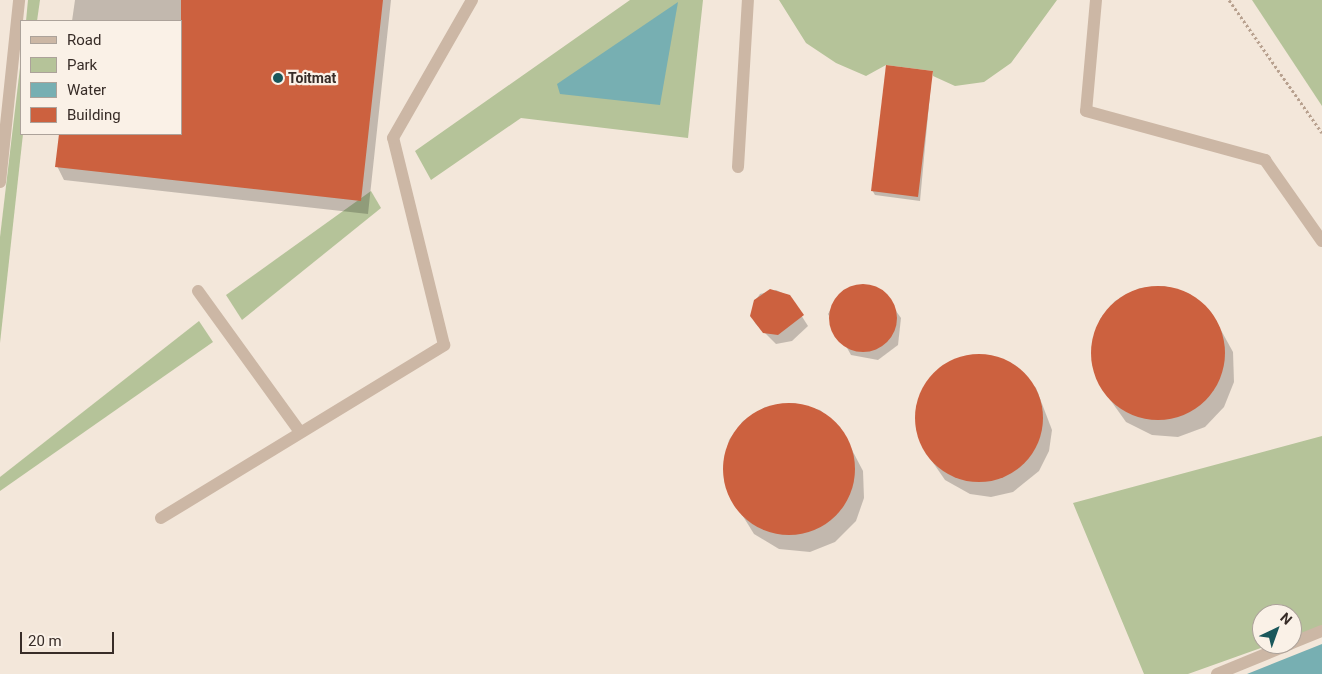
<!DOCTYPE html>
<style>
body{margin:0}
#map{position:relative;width:1322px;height:674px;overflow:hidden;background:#f3e7da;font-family:Roboto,sans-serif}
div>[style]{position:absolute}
.green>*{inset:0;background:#b5c399}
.water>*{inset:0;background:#77afb2}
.shadow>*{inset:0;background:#0003}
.building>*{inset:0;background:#cc613f}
.round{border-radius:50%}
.path>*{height:3px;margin-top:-1.5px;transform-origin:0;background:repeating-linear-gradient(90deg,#b8a18f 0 2.5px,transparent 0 5px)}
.minor>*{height:12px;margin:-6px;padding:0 6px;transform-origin:6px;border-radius:6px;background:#ccb7a5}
.dots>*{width:14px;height:14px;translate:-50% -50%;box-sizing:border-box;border:2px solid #faf1e7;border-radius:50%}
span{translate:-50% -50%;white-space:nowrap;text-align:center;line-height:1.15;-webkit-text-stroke:4.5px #faf1e7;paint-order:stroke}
.poi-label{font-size:14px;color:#372c27;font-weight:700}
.left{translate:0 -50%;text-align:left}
.legend{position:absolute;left:20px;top:20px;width:162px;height:115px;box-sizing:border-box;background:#faf1e7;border:1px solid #aca29a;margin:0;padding:6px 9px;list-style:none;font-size:15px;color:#372c27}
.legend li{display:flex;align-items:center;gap:10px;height:25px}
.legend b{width:25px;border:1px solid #aca29a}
.north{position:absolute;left:1252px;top:604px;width:50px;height:50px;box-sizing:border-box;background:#faf1e7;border:1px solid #aca29a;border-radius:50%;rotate:42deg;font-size:14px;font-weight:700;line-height:20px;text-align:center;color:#372c27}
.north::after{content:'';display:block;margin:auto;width:18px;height:22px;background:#1a575b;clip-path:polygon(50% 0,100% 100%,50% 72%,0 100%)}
.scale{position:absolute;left:20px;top:632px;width:94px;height:22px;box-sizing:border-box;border:2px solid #372c27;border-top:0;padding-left:6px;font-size:15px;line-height:18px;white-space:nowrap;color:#372c27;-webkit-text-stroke:4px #faf1e7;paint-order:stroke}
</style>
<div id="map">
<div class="green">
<div style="clip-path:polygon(28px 0,40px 0,37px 21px,26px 21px)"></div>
<div style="clip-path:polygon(630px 0,703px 0,688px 138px,521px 118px,431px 180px,415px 151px)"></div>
<div style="clip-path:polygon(779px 0,1057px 0,1011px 63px,984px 82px,955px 86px,933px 76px,933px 71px,886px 65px,866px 76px,836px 63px,806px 43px)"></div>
<div style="clip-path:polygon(1252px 0,1322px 0,1322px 106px)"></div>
<div style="clip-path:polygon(21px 59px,23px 134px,0 343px,0 237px)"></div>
<div style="clip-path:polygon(371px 191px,381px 208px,242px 320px,226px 295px)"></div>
<div style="clip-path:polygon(199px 321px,213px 342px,0 491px,0 477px)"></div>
<div style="clip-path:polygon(1322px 436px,1322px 626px,1292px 637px,1292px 614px,1262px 614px,1262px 644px,1272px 644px,1188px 674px,1144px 674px,1073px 503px)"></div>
</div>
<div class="water">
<div style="clip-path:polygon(678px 2px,660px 105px,560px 94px,557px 84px)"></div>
<div style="clip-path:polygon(1322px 644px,1322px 674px,1247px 674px)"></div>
</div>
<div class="shadow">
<div style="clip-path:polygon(75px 0,391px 0,368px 214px,64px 180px,57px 166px,60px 134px,181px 134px,181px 21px,72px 21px)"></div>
<div style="clip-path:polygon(932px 72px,920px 201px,875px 195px,872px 190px)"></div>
<div style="clip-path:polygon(853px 286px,881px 290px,901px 318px,898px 345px,878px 360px,851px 355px,828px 314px,840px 294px)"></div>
<div style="clip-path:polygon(1164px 286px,1188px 293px,1211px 312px,1233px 352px,1234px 382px,1224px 407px,1205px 427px,1178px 437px,1152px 435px,1126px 422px,1099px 384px,1092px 360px,1100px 319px,1115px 301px,1140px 288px)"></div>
<div style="clip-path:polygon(776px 290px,789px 296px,808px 326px,792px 341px,776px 344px,755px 323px,753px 304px,760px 294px)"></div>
<div style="clip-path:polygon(989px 355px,1015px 365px,1036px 388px,1052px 430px,1049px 451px,1039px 471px,1013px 492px,991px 497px,970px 494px,945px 480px,923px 448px,916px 426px,918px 402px,927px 382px,943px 366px,967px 356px)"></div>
<div style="clip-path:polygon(793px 403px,820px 410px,840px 427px,863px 471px,864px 498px,856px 521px,835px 542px,810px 552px,779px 549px,754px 534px,728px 492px,723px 467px,729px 440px,743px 421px,765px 407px)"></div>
</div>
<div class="building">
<div style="clip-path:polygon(181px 0,383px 0,361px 201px,55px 167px,59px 134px,181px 134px)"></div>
<div style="clip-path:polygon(886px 65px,933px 71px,918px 197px,871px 191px)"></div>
<div class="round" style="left:829px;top:284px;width:68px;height:68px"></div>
<div class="round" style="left:1091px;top:286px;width:134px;height:134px"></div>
<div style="clip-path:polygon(770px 289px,790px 295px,804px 315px,778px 335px,763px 333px,750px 316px,754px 300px)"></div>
<div class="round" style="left:915px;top:354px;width:128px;height:128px"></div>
<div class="round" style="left:723px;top:403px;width:132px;height:132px"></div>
</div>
<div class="path">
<div style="left:1229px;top:0;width:162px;rotate:55deg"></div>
</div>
<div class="minor">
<div style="left:1096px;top:0;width:111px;rotate:95.1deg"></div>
<div style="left:1086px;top:111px;width:186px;rotate:15.3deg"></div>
<div style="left:1265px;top:160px;width:99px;rotate:54.9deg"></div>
<div style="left:738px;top:167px;width:167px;rotate:-86.6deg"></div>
<div style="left:0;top:182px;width:183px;rotate:-84deg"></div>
<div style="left:198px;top:291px;width:174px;rotate:54.1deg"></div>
<div style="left:161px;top:518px;width:332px;rotate:-31.4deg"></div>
<div style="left:444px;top:345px;width:213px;rotate:-103.8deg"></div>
<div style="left:393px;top:138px;width:159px;rotate:-60.2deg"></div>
<div style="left:1292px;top:643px;width:32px;rotate:-22deg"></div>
<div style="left:1217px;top:674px;width:79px;rotate:-22.3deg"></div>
</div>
<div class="dots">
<div style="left:278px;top:78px;background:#1a575b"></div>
</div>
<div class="poi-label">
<span class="left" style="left:288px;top:78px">Toitmat</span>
</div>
<ul class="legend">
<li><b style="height:6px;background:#ccb7a5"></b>Road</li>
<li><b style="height:14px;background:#b5c399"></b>Park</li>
<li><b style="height:14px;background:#77afb2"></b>Water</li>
<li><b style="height:14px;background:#cc613f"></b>Building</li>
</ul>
<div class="north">N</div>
<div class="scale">20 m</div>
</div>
